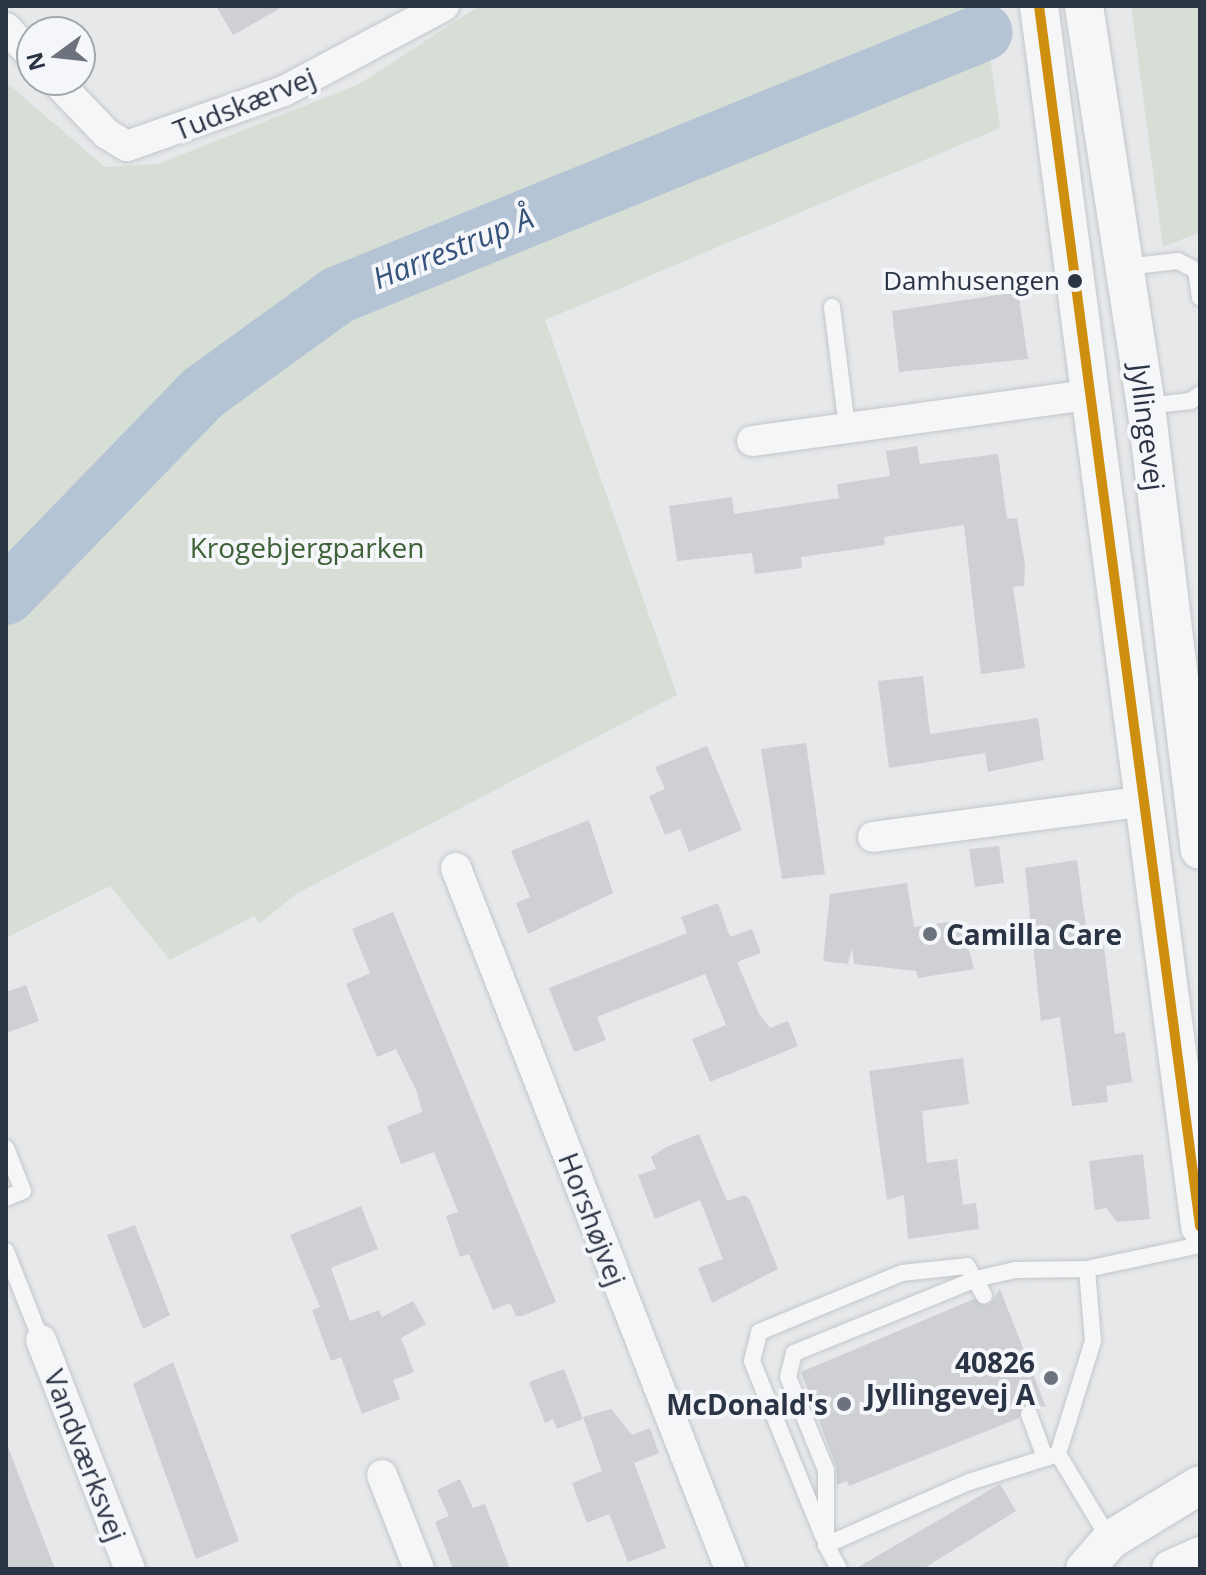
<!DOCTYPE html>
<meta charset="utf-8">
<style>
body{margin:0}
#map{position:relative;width:1206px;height:1575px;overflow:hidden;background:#e6e8ea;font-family:"Open Sans",sans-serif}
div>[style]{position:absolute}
.green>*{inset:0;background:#d6ded6}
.river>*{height:58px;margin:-29px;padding:0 29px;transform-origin:29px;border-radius:29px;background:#b4c4d5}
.building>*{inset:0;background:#ced0d3}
.roads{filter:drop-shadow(0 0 2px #c4c6c8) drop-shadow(0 0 2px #c4c6c8)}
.service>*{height:16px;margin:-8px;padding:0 8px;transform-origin:8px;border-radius:8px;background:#f5f6f7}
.minor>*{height:30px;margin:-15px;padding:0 15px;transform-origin:15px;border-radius:15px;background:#f5f6f7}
.tertiary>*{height:38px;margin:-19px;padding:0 19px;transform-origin:19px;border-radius:19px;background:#f5f6f7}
.bus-1>*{height:10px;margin:-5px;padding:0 5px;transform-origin:5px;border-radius:5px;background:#ce8f0e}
.dots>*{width:22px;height:22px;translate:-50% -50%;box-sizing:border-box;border:4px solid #f4f6f9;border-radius:50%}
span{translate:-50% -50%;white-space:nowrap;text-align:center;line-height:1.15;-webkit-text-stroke:8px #f4f6f9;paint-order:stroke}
.bus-label{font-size:26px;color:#2b3445}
.right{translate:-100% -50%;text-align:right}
.street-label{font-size:28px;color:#2b3445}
.park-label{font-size:28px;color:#3f6138}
.poi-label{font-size:28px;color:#2b3445;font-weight:700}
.left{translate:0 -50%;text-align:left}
.water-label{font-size:30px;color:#34527a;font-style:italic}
.frame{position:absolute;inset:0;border:8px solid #2b3445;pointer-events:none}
.north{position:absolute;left:16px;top:16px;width:80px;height:80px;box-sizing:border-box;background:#f4f6f9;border:2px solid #a4a8b1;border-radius:50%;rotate:255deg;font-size:22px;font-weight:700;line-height:32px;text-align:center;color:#2b3445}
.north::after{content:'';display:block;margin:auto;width:28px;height:36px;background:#6c737f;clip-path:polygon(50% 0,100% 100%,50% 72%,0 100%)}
</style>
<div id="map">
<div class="green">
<div style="clip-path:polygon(479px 6px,983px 6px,1000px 128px,545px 320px,677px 695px,296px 894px,260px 923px,254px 916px,170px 960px,110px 886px,6px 938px,6px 82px,105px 167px,158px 164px,359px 84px)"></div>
<div style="clip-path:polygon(1131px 6px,1200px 6px,1200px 232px,1163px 247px)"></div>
</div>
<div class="river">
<div style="left:6px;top:596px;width:284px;rotate:-45.9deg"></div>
<div style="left:204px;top:392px;width:165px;rotate:-35.9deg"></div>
<div style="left:338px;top:295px;width:697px;rotate:-22.15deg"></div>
</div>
<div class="building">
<div style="clip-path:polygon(216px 6px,284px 6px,233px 35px)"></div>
<div style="clip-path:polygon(1018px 292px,1028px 359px,899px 372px,892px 311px)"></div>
<div style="clip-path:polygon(917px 446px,920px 464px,998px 454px,1007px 519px,1017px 518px,1025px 565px,1024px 586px,1013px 587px,1025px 668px,981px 674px,964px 525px,884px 537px,885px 545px,801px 557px,802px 568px,755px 574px,752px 553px,677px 561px,669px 506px,732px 497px,734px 514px,839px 498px,837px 484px,890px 476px,886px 451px)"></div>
<div style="clip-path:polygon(923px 676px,930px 734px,1038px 718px,1044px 760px,988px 772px,985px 753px,889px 768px,878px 681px)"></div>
<div style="clip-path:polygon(806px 743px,825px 874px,782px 879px,761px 749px)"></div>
<div style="clip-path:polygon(707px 746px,742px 830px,689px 852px,680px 829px,665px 835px,649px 796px,665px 789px,655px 767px)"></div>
<div style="clip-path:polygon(589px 820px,613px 893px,528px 934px,516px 903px,530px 897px,511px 851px)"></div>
<div style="clip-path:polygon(999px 846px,1004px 883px,975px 887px,969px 849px)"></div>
<div style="clip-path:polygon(1077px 860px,1088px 942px,1103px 940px,1115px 1034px,1125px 1032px,1132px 1082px,1106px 1086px,1108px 1102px,1072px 1106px,1060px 1017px,1041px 1021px,1025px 868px)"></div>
<div style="clip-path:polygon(907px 883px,914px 927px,961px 920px,974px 969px,918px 978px,916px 971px,854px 964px,852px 948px,848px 964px,823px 961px,830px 894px)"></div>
<div style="clip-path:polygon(718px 903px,730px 937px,752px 929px,761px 953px,737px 962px,759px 1014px,770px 1028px,788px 1021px,798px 1046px,710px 1082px,692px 1039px,726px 1025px,705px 974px,597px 1017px,606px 1040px,574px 1052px,549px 988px,687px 933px,681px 917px)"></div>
<div style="clip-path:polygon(393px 912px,556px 1302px,522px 1316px,516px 1316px,510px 1303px,493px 1310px,469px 1254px,460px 1257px,446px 1216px,458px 1212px,434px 1152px,401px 1164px,387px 1126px,422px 1112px,417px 1092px,396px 1049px,377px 1057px,346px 984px,370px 973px,352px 929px)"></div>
<div style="clip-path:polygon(26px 985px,39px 1021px,6px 1033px,6px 992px)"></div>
<div style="clip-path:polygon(963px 1058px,969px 1104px,922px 1111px,927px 1163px,957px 1159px,963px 1205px,976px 1203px,979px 1229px,908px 1239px,904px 1195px,887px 1200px,869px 1071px)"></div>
<div style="clip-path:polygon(699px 1134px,727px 1201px,745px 1195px,750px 1200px,778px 1269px,712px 1303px,698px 1268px,723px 1259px,700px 1200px,655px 1219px,638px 1175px,656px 1169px,651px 1157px,666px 1147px)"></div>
<div style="clip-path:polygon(1143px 1154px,1150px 1219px,1117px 1222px,1106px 1208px,1095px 1210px,1089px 1161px)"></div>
<div style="clip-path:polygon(361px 1206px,378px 1249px,331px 1268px,350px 1321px,379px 1310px,382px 1317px,413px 1301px,426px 1324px,401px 1338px,414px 1372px,393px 1380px,400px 1399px,362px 1414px,341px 1357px,331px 1361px,312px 1310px,320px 1307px,290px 1235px)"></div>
<div style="clip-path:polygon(135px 1225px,170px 1315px,143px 1329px,107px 1235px)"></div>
<div style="clip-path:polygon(1000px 1289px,1046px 1407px,1025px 1404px,1019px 1418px,849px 1486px,847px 1481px,837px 1485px,836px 1466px,801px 1372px,974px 1299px,989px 1305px)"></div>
<div style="clip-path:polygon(173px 1362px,239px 1541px,196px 1559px,133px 1384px)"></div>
<div style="clip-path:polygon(564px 1369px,583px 1419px,557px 1429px,553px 1419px,545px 1423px,529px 1382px)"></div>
<div style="clip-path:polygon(611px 1409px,632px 1435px,650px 1428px,659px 1453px,634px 1463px,666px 1548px,628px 1562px,609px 1514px,587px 1523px,572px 1483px,602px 1471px,583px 1417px)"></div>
<div style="clip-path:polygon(8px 1447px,55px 1569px,6px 1569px)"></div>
<div style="clip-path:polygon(460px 1479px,473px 1508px,485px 1504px,510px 1569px,453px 1569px,435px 1522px,449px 1516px,437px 1490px)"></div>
<div style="clip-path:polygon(1000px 1484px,1016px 1511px,923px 1569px,855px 1569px)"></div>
</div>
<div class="roads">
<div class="service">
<div style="left:1126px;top:267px;width:52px;rotate:-6.6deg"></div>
<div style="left:1178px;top:261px;width:20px;rotate:27deg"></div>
<div style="left:1196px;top:270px;width:28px;rotate:82deg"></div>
<div style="left:832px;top:307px;width:121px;rotate:82.9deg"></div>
<div style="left:1146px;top:406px;width:45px;rotate:-6.3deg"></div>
<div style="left:1191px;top:401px;width:11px;rotate:-38deg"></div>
<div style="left:6px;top:1148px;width:46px;rotate:68.4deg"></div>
<div style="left:23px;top:1191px;width:18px;rotate:158deg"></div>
<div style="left:6px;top:1251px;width:96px;rotate:68.5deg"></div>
<div style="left:1029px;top:1414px;width:44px;rotate:69.9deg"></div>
<div style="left:823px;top:1536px;width:189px;rotate:-112.1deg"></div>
<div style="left:752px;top:1361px;width:30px;rotate:-76deg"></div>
<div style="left:759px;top:1332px;width:155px;rotate:-22.4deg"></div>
<div style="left:902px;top:1273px;width:65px;rotate:-6.1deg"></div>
<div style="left:967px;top:1266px;width:34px;rotate:60deg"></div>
<div style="left:1110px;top:1540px;width:100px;rotate:-121.2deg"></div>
<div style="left:1058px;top:1454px;width:118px;rotate:-72.8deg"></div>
<div style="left:1093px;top:1341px;width:72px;rotate:-94.8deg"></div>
<div style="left:1087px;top:1269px;width:116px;rotate:-12deg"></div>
<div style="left:826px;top:1545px;width:75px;rotate:-90deg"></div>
<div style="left:826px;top:1470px;width:100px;rotate:-112.2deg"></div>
<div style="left:788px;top:1377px;width:25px;rotate:-76deg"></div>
<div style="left:794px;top:1353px;width:196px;rotate:-22.1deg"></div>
<div style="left:976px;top:1279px;width:39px;rotate:-13deg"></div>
<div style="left:1014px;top:1270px;width:73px;rotate:-0.8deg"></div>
<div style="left:839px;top:1569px;width:27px;rotate:-118deg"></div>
<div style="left:826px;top:1545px;width:156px;rotate:-23.8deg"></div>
<div style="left:969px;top:1482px;width:93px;rotate:-17.5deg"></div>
</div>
<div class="minor">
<div style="left:6px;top:28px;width:38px;rotate:47deg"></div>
<div style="left:55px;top:80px;width:75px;rotate:46.1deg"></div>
<div style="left:107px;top:134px;width:23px;rotate:31deg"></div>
<div style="left:127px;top:146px;width:166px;rotate:-19.3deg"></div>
<div style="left:284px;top:91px;width:181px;rotate:-28deg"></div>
<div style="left:752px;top:441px;width:341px;rotate:-7.8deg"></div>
<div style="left:873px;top:837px;width:277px;rotate:-7.5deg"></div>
<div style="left:456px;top:868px;width:753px;rotate:68.65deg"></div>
<div style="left:41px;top:1340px;width:246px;rotate:68.8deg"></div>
<div style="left:382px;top:1475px;width:101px;rotate:68.5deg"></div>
</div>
<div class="tertiary">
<div style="left:1039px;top:6px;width:1231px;rotate:82.48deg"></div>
<div style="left:1084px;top:6px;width:405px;rotate:81.2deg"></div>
<div style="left:1146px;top:406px;width:447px;rotate:83.1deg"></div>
<div style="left:1085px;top:1569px;width:38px;rotate:-49deg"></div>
<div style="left:1110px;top:1540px;width:105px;rotate:-31.4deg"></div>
<div style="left:1171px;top:1569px;width:32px;rotate:-24deg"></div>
</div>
</div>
<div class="bus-1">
<div style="left:1039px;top:6px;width:1231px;rotate:82.48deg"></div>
</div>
<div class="dots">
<div style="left:1075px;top:281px;background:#2b3445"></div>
<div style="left:930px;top:934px;background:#6c737f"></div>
<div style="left:1051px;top:1378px;background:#6c737f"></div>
<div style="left:844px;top:1404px;background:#6c737f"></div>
</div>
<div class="bus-label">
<span class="right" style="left:1060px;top:281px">Damhusengen</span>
</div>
<div class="street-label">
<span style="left:244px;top:103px;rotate:-22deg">Tudskærvej</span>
<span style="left:1148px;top:427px;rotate:83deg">Jyllingevej</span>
<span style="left:593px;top:1219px;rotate:69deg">Horshøjvej</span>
<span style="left:86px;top:1455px;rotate:69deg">Vandværksvej</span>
</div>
<div class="park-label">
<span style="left:307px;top:547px">Krogebjergparken</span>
</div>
<div class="poi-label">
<span class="left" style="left:946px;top:934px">Camilla Care</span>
<span class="right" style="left:1035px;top:1378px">40826<br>Jyllingevej A</span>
<span class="right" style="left:828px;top:1404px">McDonald's</span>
</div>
<div class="water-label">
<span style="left:453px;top:248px;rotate:-22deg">Harrestrup Å</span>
</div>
<div class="frame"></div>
<div class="north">N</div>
</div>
